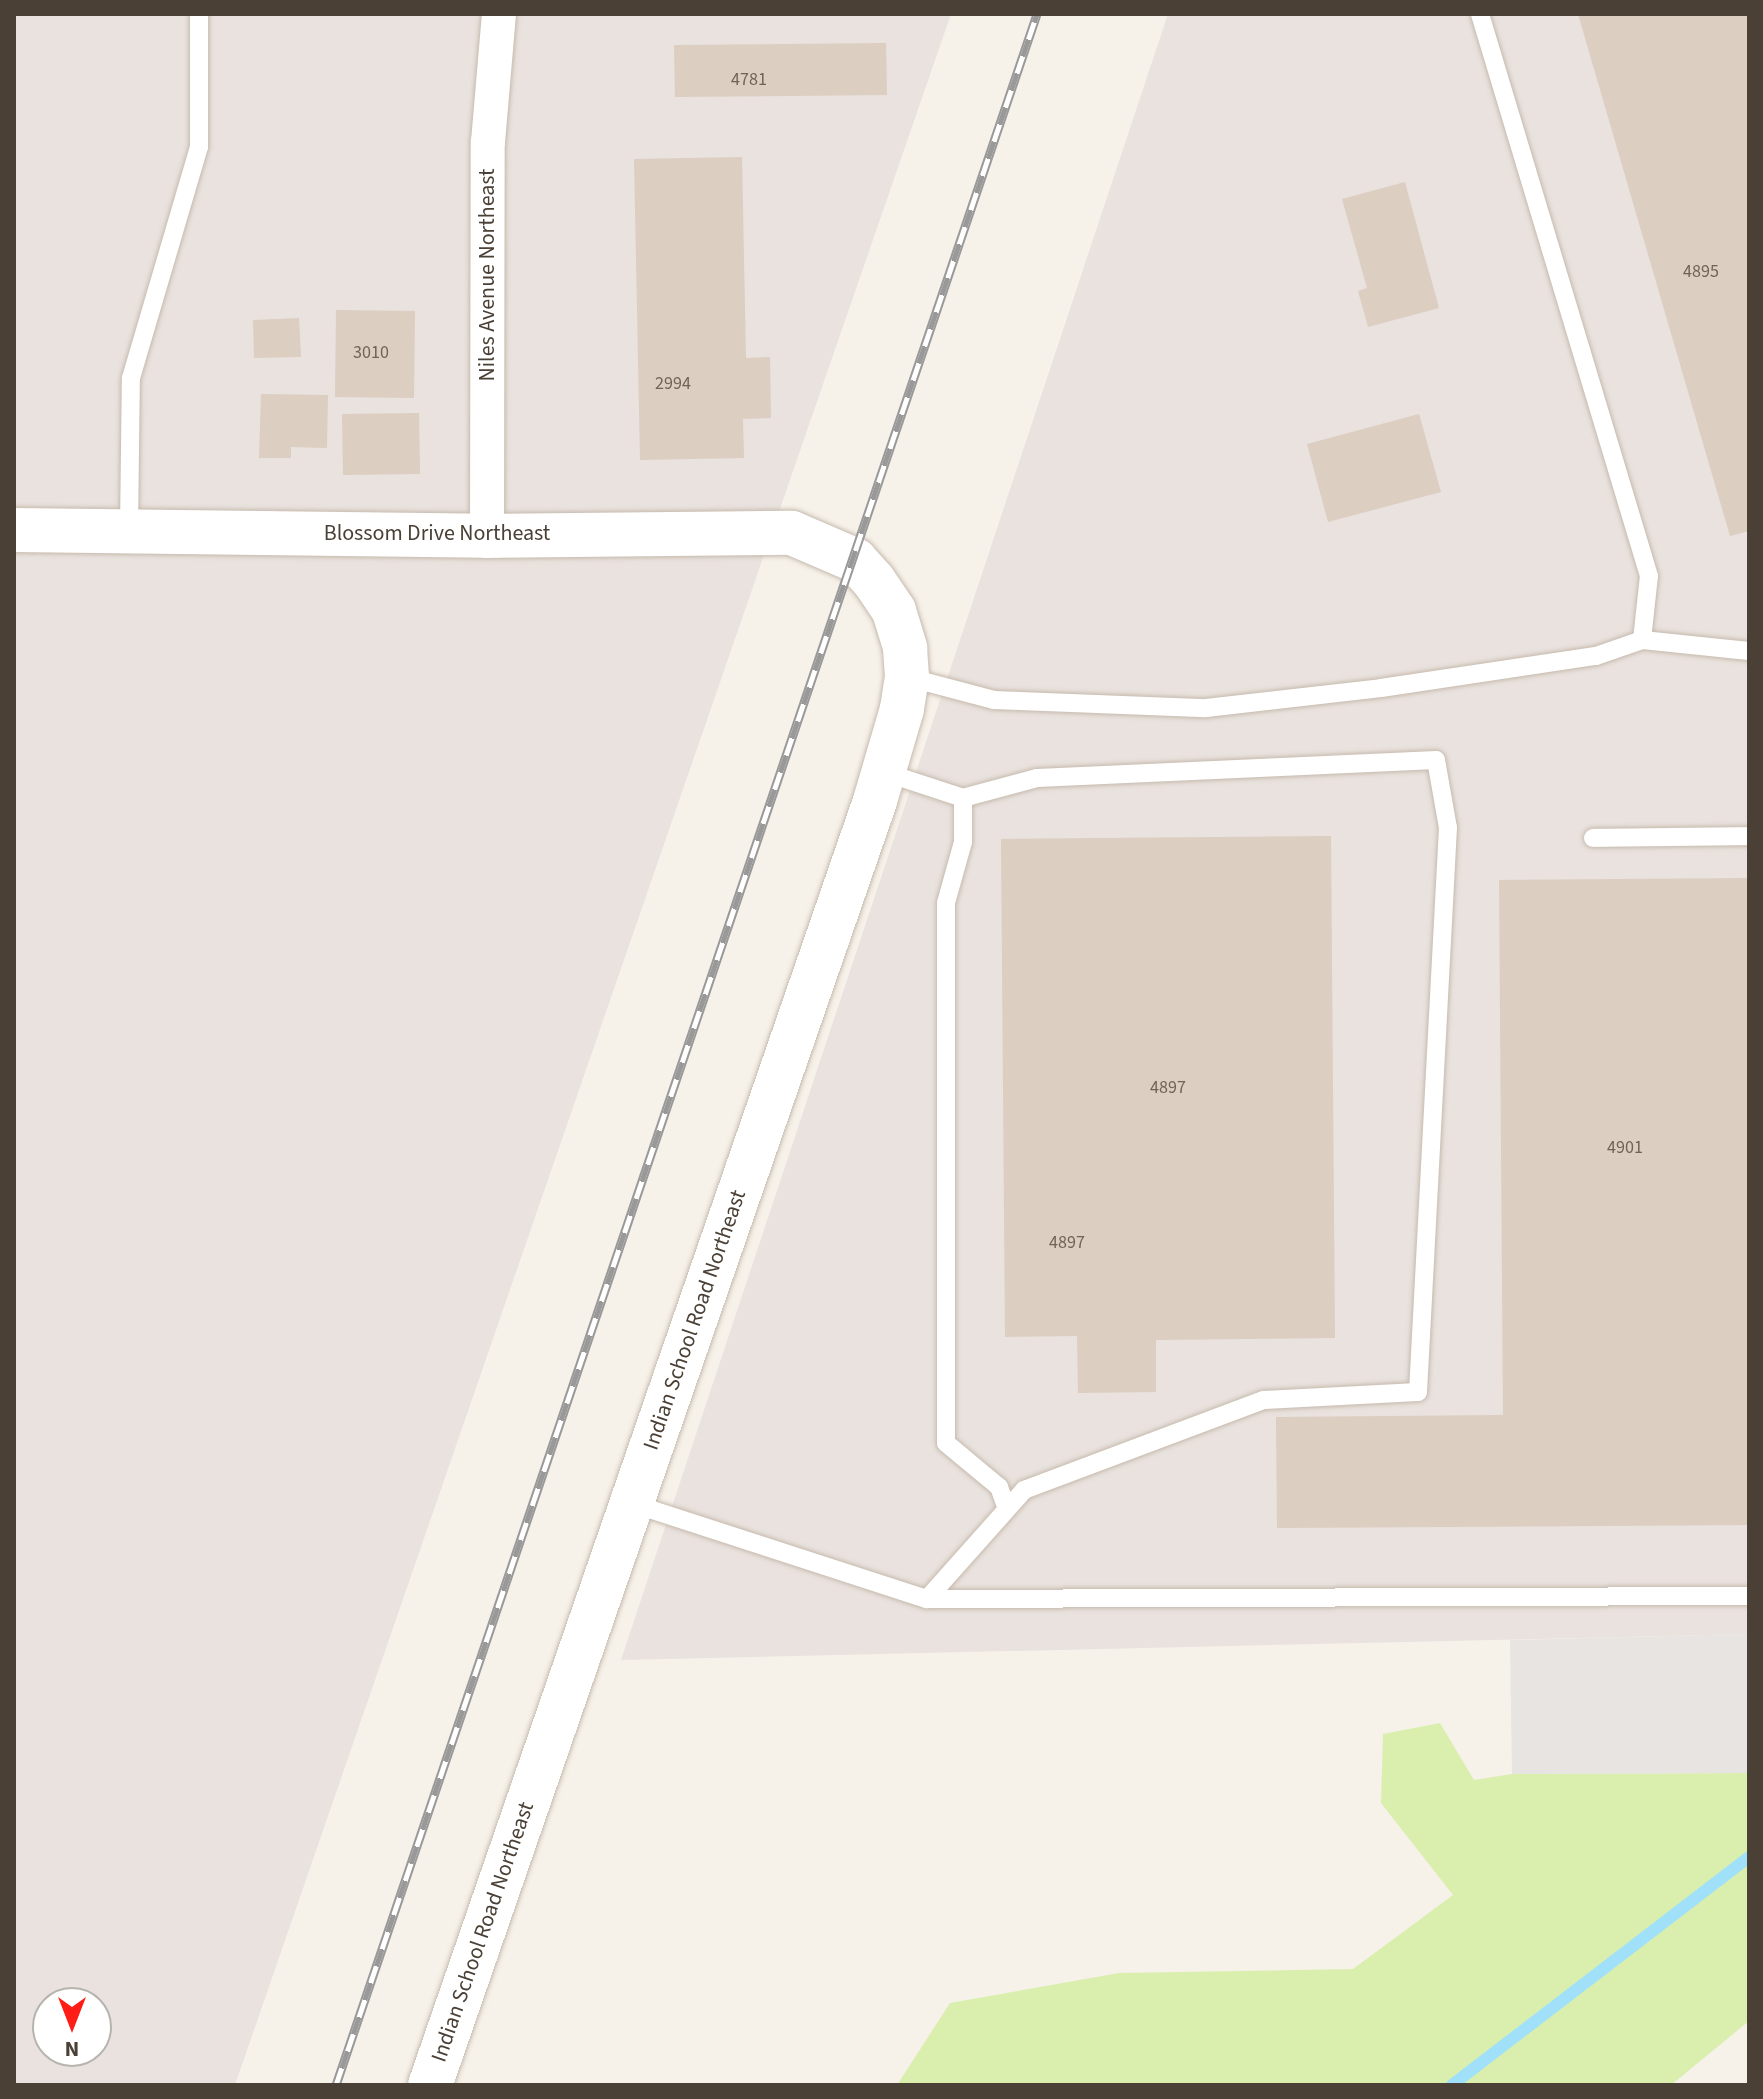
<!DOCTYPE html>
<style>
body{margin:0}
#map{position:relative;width:1763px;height:2099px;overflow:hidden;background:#f6f1e9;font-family:"Source Sans 3",sans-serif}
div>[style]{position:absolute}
.industrial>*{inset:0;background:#e9e2de}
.green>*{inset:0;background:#daefae}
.parking>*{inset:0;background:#e7e4e1}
.stream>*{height:12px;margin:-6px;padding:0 6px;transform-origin:6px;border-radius:6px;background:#a0e0f9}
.building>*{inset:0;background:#dccec0}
.roads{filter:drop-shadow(0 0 2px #c6baad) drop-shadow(0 0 2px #c6baad)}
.service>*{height:18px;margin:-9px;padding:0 9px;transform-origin:9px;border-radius:9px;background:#fff}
.minor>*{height:34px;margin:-17px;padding:0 17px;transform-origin:17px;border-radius:17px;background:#fff}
.tertiary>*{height:44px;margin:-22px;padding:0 22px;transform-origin:22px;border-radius:22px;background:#fff}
.rail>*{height:9px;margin-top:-4.5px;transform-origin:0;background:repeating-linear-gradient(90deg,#fff 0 18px,#999 0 36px);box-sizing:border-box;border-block:2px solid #999}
span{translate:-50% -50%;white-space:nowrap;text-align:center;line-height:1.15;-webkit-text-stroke:6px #fff;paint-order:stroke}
.number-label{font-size:18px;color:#6f6458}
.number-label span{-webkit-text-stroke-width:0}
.street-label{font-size:22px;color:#4b4036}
.frame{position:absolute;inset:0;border:16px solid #4b4036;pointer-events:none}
.north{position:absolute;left:32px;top:1987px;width:80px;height:80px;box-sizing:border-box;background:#fff;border:2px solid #b7b3af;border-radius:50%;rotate:180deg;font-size:22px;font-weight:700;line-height:32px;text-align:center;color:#4b4036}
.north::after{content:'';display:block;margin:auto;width:28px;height:36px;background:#ff1d17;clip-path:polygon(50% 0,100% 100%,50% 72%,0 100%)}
</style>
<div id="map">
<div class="industrial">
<div style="clip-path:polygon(evenodd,14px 14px,951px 14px,235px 2085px,14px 2085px,14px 14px,48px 2003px,96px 2003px,96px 2051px,48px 2051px,48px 2003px)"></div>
<div style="clip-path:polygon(1168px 14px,1749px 14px,1749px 1634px,621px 1660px)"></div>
</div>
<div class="green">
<div style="clip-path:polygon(1440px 1723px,1474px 1780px,1512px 1774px,1749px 1773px,1749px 2021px,1671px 2085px,897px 2085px,950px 2003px,1119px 1973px,1353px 1969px,1453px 1895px,1381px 1803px,1383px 1734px)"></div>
</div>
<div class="parking">
<div style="clip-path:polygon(1749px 1634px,1749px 1773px,1512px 1774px,1510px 1640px)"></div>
</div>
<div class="stream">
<div style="left:1452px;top:2085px;width:374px;rotate:-37.5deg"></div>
</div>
<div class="building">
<div style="clip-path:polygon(1578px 14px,1749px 14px,1749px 531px,1730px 536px)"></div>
<div style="clip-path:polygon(886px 43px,887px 95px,675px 97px,674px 45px)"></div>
<div style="clip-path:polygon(742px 157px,746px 358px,770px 357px,771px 418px,743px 419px,744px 458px,640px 460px,634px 159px)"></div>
<div style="clip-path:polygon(1405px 182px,1439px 308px,1368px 327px,1358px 291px,1367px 288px,1342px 199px)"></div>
<div style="clip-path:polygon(336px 310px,415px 311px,414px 398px,335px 397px)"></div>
<div style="clip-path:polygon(299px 318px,301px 357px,254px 358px,253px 320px)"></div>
<div style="clip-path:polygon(261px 394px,328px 395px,327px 448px,291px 447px,291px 458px,259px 458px)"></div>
<div style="clip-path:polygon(419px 413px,420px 474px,343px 475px,342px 414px)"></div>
<div style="clip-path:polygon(1419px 414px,1441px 492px,1328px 522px,1307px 444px)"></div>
<div style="clip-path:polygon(1331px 836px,1335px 1338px,1156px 1340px,1156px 1392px,1078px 1393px,1077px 1336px,1005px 1337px,1001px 839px)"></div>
<div style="clip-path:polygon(1749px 878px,1749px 1525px,1277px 1528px,1276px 1417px,1503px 1415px,1499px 880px)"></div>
</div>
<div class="roads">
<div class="service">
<div style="left:129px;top:531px;width:153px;rotate:-89.3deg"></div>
<div style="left:131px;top:378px;width:241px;rotate:-73.6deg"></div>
<div style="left:199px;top:147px;width:133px;rotate:-90deg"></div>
<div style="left:1642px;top:640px;width:108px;rotate:5.9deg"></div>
<div style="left:907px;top:677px;width:90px;rotate:14.8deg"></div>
<div style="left:994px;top:700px;width:212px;rotate:2.2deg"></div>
<div style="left:1206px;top:708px;width:176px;rotate:-6.5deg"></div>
<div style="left:1381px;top:688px;width:217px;rotate:-8.5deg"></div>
<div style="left:1596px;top:656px;width:49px;rotate:-19.2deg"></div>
<div style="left:1642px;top:640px;width:64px;rotate:-83.8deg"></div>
<div style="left:1649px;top:576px;width:587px;rotate:-106.74deg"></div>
<div style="left:884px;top:772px;width:83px;rotate:18.2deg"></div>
<div style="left:963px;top:798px;width:44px;rotate:90deg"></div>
<div style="left:963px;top:842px;width:63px;rotate:105.6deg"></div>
<div style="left:946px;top:903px;width:540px;rotate:90deg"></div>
<div style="left:946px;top:1443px;width:69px;rotate:39.7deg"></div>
<div style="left:999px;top:1487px;width:23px;rotate:70deg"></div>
<div style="left:1593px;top:838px;width:156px;rotate:-0.7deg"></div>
<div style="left:631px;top:1503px;width:311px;rotate:18deg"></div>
<div style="left:927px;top:1599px;width:822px;rotate:-0.21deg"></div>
<div style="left:927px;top:1599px;width:146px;rotate:-48.3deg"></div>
<div style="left:1024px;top:1490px;width:256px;rotate:-20.6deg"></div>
<div style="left:1264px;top:1400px;width:154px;rotate:-3deg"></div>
<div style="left:1418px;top:1392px;width:565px;rotate:-86.96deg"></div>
<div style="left:1448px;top:828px;width:69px;rotate:-100deg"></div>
<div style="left:1436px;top:760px;width:399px;rotate:177.4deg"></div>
<div style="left:1037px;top:778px;width:77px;rotate:164.9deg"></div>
</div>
<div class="minor">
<div style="left:487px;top:536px;width:394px;rotate:-89.9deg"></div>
<div style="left:488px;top:142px;width:128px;rotate:-85.1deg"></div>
</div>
<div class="tertiary">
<div style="left:14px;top:530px;width:473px;rotate:0.7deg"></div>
<div style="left:487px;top:536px;width:305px;rotate:-0.6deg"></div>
<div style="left:792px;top:533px;width:69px;rotate:23.2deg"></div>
<div style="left:855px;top:560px;width:28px;rotate:48deg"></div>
<div style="left:874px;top:581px;width:36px;rotate:56deg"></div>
<div style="left:894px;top:611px;width:39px;rotate:73deg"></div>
<div style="left:905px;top:648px;width:29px;rotate:86deg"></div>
<div style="left:907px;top:677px;width:32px;rotate:99deg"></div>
<div style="left:902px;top:709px;width:96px;rotate:106.4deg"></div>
<div style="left:875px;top:801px;width:1359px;rotate:109.11deg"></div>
</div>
</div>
<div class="rail">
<div style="left:336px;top:2085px;width:2186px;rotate:-71.3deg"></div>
</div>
<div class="number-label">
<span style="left:749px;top:80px">4781</span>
<span style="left:1701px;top:272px">4895</span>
<span style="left:371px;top:353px">3010</span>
<span style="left:673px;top:384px">2994</span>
<span style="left:1168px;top:1088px">4897</span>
<span style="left:1625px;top:1148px">4901</span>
<span style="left:1067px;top:1243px">4897</span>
</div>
<div class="street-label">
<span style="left:488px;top:275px;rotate:-90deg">Niles Avenue Northeast</span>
<span style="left:437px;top:534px">Blossom Drive Northeast</span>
<span style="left:695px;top:1320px;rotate:-71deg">Indian School Road Northeast</span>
<span style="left:483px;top:1932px;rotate:-71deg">Indian School Road Northeast</span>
</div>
<div class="frame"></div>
<div class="north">N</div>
</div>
